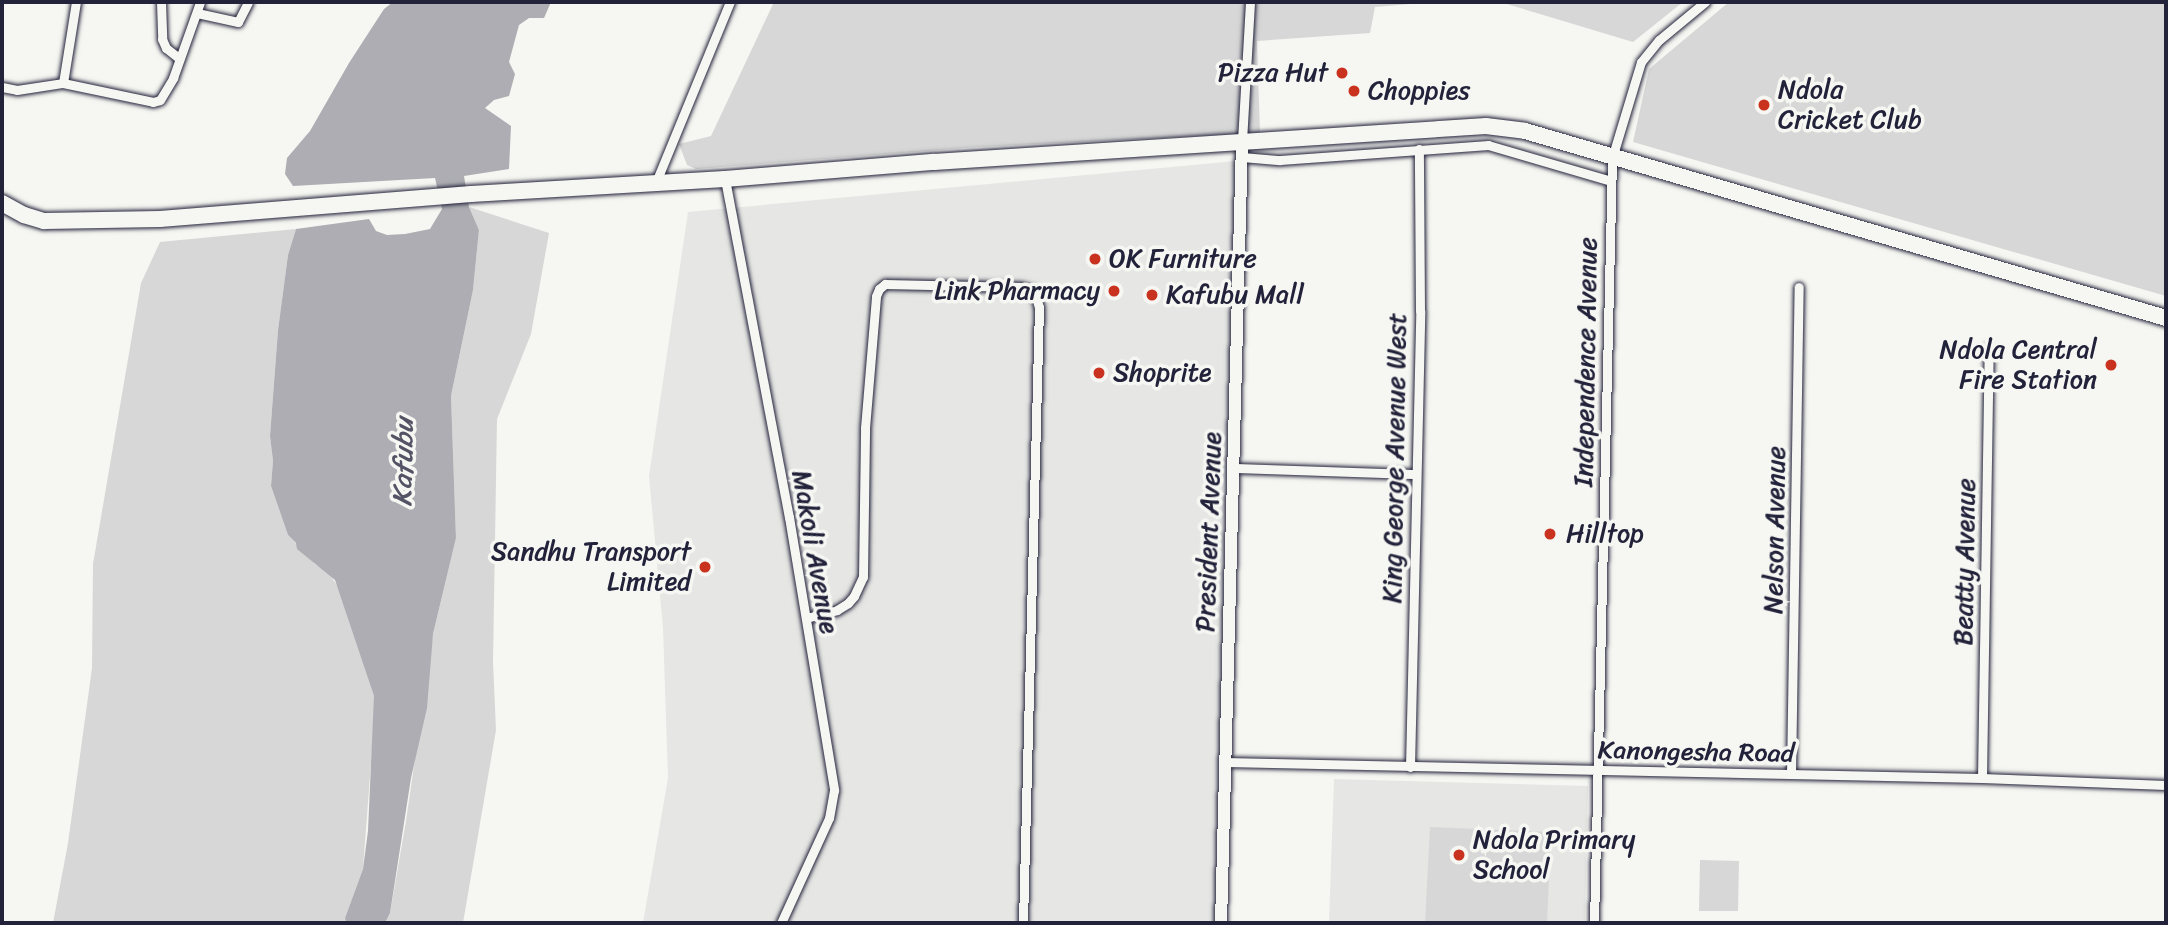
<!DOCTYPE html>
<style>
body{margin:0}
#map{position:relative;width:2168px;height:925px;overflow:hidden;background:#f6f6f2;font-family:Sriracha,sans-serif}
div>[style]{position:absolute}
.built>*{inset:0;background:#e6e6e4}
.green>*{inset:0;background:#d7d7d7}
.water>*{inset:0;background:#adadb3}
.roads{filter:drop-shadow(0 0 2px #22223b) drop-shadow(0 0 2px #22223b)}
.street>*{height:9px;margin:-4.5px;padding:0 4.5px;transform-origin:4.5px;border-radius:4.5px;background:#f6f6f2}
.secondary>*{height:12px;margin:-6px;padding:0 6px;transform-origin:6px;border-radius:6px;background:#f6f6f2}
.highway>*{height:16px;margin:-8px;padding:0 8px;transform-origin:8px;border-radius:8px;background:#f6f6f2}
.dots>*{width:19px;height:19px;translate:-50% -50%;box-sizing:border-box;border:4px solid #f6f6f2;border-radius:50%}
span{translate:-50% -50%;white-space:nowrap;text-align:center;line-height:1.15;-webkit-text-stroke:7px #f6f6f2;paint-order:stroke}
.poi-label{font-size:26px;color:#22223b}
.right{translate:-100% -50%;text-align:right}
.left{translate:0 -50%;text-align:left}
.street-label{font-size:26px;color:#22223b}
.water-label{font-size:28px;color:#535365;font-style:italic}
.frame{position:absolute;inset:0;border:4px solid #22223b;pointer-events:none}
</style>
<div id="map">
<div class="built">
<div style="clip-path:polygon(1236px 161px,1216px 923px,643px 923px,668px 778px,663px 628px,649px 476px,688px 212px)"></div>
<div style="clip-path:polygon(1334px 779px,1588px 786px,1585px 923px,1329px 923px)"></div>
</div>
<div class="green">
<div style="clip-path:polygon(774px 2px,1434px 2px,1375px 7px,1370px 33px,1257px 41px,1260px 133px,978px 147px,696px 169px,687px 165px,679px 144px,711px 136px)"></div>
<div style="clip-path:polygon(1500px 2px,1683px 2px,1633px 42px)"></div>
<div style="clip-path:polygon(1729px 2px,2166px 2px,2166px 296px,1633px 142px,1649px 69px)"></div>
<div style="clip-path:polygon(469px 207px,549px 233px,531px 334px,497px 419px,493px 662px,496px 730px,463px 923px,385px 923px,390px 913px,406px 821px,433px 634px,456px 538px,451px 396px,473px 290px,479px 230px)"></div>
<div style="clip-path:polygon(296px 229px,288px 255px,278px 330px,270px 436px,273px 461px,271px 486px,288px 535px,316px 565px,327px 570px,340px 590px,374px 696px,375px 709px,363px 869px,345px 918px,346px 923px,53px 923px,68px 843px,92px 668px,93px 564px,141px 283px,160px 242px)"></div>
<div style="clip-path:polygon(1430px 827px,1551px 832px,1547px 923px,1425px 923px)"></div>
<div style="clip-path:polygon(1700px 860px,1739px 861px,1738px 911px,1699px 911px)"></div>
</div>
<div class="water">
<div style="clip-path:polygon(393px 2px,551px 2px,544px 18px,529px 18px,519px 25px,509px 62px,515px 74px,509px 96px,494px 100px,485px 108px,511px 126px,509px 169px,464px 176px,469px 207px,479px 230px,473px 290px,451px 396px,456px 538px,433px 634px,427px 708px,411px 778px,390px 913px,385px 923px,346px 923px,345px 918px,363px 869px,368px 831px,374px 696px,335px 580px,297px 549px,296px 543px,288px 535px,271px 486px,273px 461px,270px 436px,278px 330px,288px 255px,296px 229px,369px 219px,376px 231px,387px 235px,405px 234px,430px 229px,442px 209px,435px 178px,293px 186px,285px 174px,287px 158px,310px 131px,349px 63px,384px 9px)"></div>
</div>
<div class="roads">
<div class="street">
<div style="left:161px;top:2px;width:37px;rotate:88deg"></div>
<div style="left:162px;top:39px;width:10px;rotate:66deg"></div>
<div style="left:166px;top:48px;width:16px;rotate:38deg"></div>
<div style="left:197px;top:13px;width:42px;rotate:12.4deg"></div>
<div style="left:238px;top:22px;width:22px;rotate:-63deg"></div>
<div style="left:63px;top:83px;width:82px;rotate:-80.9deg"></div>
<div style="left:2px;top:87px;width:15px;rotate:11deg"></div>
<div style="left:17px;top:90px;width:47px;rotate:-8.7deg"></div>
<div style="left:63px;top:83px;width:92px;rotate:11.9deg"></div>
<div style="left:153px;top:102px;width:7px;rotate:-16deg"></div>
<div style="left:160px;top:100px;width:26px;rotate:-59deg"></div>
<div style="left:173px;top:78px;width:81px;rotate:-70.4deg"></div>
<div style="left:1242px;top:141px;width:139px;rotate:-86.7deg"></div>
<div style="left:1242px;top:157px;width:38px;rotate:5deg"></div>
<div style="left:1280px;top:160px;width:209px;rotate:-4.1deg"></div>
<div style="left:1488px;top:145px;width:128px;rotate:16.3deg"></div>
<div style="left:725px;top:179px;width:344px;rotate:79.3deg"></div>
<div style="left:789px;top:517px;width:277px;rotate:80.6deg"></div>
<div style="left:834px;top:790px;width:28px;rotate:100deg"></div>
<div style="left:829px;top:818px;width:115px;rotate:114.6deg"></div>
<div style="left:656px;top:182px;width:195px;rotate:-67.7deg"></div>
<div style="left:1233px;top:468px;width:182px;rotate:1.9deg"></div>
<div style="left:806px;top:618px;width:32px;rotate:-14deg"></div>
<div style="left:837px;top:610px;width:13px;rotate:-32deg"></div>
<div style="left:848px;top:603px;width:9px;rotate:-49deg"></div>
<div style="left:854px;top:596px;width:21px;rotate:-65deg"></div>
<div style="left:863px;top:577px;width:149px;rotate:-89.2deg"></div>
<div style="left:865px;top:428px;width:132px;rotate:-85.2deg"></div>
<div style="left:876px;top:296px;width:8px;rotate:-67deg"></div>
<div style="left:879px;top:289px;width:8px;rotate:-40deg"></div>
<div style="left:885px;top:284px;width:136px;rotate:1.3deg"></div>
<div style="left:1021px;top:287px;width:14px;rotate:17deg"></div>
<div style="left:1034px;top:291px;width:17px;rotate:73deg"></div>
<div style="left:1039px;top:307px;width:616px;rotate:91.49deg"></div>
<div style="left:1225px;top:762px;width:757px;rotate:1.21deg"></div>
<div style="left:1982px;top:778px;width:184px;rotate:2.2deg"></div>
<div style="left:1410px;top:767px;width:456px;rotate:-88.7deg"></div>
<div style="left:1420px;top:311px;width:162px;rotate:-90.4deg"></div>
<div style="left:1791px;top:774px;width:487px;rotate:-89.1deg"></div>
<div style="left:1982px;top:778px;width:430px;rotate:-89.1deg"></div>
<div style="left:1594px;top:923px;width:765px;rotate:-88.65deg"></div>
<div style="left:1612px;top:158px;width:100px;rotate:-73.2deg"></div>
<div style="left:1641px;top:62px;width:28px;rotate:-51deg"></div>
<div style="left:1659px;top:40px;width:60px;rotate:-39.6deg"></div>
</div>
<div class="secondary">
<div style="left:1221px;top:923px;width:782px;rotate:-88.46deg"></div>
</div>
<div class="highway">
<div style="left:2px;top:203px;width:25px;rotate:29deg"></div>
<div style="left:24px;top:215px;width:21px;rotate:17deg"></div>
<div style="left:44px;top:221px;width:116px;rotate:-1deg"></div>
<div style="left:160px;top:219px;width:312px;rotate:-4.6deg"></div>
<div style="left:471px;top:194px;width:254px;rotate:-3.4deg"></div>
<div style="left:725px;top:179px;width:210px;rotate:-4.7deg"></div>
<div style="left:934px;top:162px;width:553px;rotate:-3.73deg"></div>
<div style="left:1486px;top:126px;width:39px;rotate:7deg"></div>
<div style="left:1525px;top:131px;width:668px;rotate:16.26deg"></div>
</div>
</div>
<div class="dots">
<div style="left:1342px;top:73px;background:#c8321e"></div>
<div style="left:1354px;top:91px;background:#c8321e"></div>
<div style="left:1764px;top:105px;background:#c8321e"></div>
<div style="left:1095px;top:259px;background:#c8321e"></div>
<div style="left:1114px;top:291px;background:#c8321e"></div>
<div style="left:1152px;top:295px;background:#c8321e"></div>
<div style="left:2111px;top:365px;background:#c8321e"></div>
<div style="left:1099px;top:373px;background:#c8321e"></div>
<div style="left:1550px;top:534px;background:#c8321e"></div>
<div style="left:705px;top:567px;background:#c8321e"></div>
<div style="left:1459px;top:855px;background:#c8321e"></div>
</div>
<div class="poi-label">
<span class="right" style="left:1328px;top:73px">Pizza Hut</span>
<span class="left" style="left:1778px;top:105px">Ndola<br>Cricket Club</span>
<span class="left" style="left:1368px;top:91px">Choppies</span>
<span class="left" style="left:1109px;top:259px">OK Furniture</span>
<span class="right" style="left:1100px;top:291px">Link Pharmacy</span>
<span class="left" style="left:1166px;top:295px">Kafubu Mall</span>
<span class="right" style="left:2097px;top:365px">Ndola Central<br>Fire Station</span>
<span class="left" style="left:1113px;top:373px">Shoprite</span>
<span class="left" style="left:1566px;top:534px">Hilltop</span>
<span class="right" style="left:691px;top:567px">Sandhu Transport<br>Limited</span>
<span class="left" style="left:1473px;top:855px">Ndola Primary<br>School</span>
</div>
<div class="street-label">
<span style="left:1586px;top:362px;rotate:-89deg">Independence Avenue</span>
<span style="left:1395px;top:458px;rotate:-89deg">King George Avenue West</span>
<span style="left:1775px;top:530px;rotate:-89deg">Nelson Avenue</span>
<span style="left:1209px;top:532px;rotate:-88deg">President Avenue</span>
<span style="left:815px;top:552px;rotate:80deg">Makoli Avenue</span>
<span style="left:1965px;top:562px;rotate:-89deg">Beatty Avenue</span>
<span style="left:1696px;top:752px;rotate:1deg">Kanongesha Road</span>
</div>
<div class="water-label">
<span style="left:403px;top:462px;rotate:-89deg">Kafubu</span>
</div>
<div class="frame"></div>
</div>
